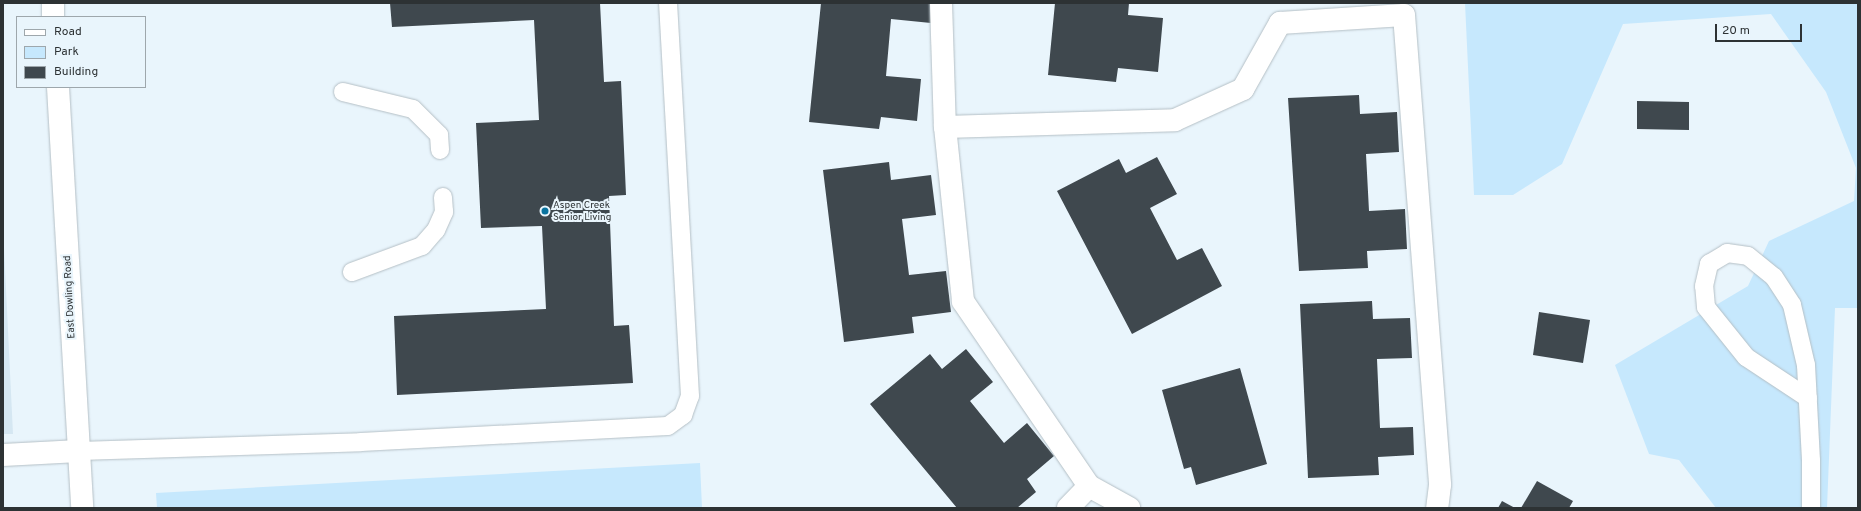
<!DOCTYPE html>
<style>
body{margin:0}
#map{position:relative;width:1861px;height:511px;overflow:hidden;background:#e9f5fc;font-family:Overpass,sans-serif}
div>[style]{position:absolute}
.built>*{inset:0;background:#d5e7f2}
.green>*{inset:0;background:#c6e8fd}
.building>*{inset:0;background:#3f484e}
.roads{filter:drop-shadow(0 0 1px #b4bfc5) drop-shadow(0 0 1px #b4bfc5)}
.service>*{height:18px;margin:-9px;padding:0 9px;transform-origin:9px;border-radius:9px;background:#fff}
.minor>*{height:22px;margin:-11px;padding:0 11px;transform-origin:11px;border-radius:11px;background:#fff}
.secondary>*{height:22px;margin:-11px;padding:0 11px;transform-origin:11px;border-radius:11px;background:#fff}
.dots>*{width:11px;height:11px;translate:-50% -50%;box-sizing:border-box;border:2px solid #e9f5fc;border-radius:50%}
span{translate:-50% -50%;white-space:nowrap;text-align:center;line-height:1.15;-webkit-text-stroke:4px #e9f5fc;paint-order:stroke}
.poi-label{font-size:10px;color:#2d3234}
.left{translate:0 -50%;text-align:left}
.street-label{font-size:10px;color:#2d3234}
.frame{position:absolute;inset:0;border:4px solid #2d3234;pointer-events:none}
.legend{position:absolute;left:16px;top:16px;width:130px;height:72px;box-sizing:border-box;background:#e9f5fc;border:1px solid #9ea7ac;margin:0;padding:5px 7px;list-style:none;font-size:12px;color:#2d3234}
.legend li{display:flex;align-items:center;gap:8px;height:20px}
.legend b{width:20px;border:1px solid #9ea7ac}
.scale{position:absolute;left:1715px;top:24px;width:87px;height:18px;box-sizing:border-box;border:2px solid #2d3234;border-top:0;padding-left:5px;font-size:12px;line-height:14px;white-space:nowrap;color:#2d3234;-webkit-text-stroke:3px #e9f5fc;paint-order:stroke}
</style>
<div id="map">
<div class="built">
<div style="clip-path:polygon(3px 227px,13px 434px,3px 434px)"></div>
</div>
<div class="green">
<div style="clip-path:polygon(1465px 3px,1858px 3px,1858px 308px,1835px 308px,1827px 508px,1716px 508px,1679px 460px,1649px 454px,1615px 365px,1748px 286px,1769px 241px,1854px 201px,1856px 168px,1826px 92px,1771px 14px,1623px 24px,1562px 164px,1513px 195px,1474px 195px)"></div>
<div style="clip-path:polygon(700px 463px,702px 508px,157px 508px,156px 493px)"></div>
</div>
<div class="building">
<div style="clip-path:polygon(390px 3px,600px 3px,604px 82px,621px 81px,626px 195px,609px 196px,614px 326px,629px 325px,633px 383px,397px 395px,394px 316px,546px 309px,542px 226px,481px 228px,476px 123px,539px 120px,534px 20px,392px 27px)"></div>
<div style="clip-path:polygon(821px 3px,933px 3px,931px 23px,891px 19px,886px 76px,921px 79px,917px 121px,881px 117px,879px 129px,809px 122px)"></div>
<div style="clip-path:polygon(1055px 3px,1129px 3px,1128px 15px,1163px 18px,1158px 72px,1118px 68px,1116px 82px,1048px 75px)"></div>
<div style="clip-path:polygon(1359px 95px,1360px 114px,1397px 112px,1399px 152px,1366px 154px,1369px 211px,1405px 209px,1407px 249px,1367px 251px,1368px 268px,1299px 271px,1288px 98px)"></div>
<div style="clip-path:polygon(1637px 101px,1689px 102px,1689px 130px,1637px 129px)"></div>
<div style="clip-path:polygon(1157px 157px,1177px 194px,1150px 208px,1177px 260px,1202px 248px,1222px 286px,1132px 334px,1057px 191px,1119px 159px,1126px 173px)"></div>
<div style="clip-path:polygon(889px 162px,891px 180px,931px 175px,936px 215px,902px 219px,909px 275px,946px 271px,951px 312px,912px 317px,914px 333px,844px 342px,823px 170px)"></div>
<div style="clip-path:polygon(1372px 301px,1373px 319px,1410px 318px,1412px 358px,1377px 359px,1380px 428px,1413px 427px,1414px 455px,1378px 457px,1379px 475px,1308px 478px,1300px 304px)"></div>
<div style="clip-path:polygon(1539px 312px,1590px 320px,1583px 363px,1533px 355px)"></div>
<div style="clip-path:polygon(966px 349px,993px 382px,970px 401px,1004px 443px,1027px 423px,1054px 456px,1027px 479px,1036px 492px,1017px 508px,957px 508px,870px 404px,930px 354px,942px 369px)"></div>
<div style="clip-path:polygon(1240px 368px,1267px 464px,1196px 485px,1191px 467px,1184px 469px,1162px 390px)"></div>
<div style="clip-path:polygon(1537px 481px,1573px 501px,1569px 508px,1521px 508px)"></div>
<div style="clip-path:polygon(1502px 501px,1515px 508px,1498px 508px)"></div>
</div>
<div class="roads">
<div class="service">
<div style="left:343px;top:92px;width:72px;rotate:13.7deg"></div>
<div style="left:413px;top:109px;width:37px;rotate:45deg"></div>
<div style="left:439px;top:135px;width:15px;rotate:86deg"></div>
<div style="left:352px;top:272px;width:75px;rotate:-20.4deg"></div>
<div style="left:422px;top:246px;width:21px;rotate:-49deg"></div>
<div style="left:436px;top:230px;width:20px;rotate:-66deg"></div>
<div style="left:444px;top:212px;width:15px;rotate:-94deg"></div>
<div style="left:1808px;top:398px;width:74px;rotate:-146.5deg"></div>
<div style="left:1746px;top:357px;width:64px;rotate:-128.7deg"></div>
<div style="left:1706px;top:307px;width:21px;rotate:-95deg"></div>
<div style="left:1704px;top:286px;width:23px;rotate:-77deg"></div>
<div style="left:1709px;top:264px;width:21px;rotate:-31deg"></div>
<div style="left:1727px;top:253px;width:21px;rotate:8deg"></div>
<div style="left:1748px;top:256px;width:33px;rotate:39deg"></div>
<div style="left:1774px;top:277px;width:33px;rotate:57deg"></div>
<div style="left:1792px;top:305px;width:62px;rotate:76.9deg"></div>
<div style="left:1806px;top:365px;width:96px;rotate:87deg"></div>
<div style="left:1811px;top:461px;width:47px;rotate:90deg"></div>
<div style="left:79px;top:451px;width:282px;rotate:-1.8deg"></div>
<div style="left:361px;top:442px;width:307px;rotate:-3deg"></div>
<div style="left:668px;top:426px;width:19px;rotate:-36deg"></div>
<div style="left:683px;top:415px;width:20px;rotate:-70deg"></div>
<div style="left:690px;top:396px;width:394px;rotate:-93.2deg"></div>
</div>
<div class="minor">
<div style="left:941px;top:3px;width:124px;rotate:88.2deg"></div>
<div style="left:3px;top:455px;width:76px;rotate:-3deg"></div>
<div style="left:1089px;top:486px;width:224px;rotate:-124.3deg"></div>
<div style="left:963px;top:301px;width:175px;rotate:-95.9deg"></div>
<div style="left:945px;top:127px;width:230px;rotate:-1.7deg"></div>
<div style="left:1175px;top:120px;width:75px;rotate:-24.5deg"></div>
<div style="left:1243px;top:89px;width:76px;rotate:-60.7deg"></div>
<div style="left:1280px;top:23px;width:124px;rotate:-3.7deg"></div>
<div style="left:1404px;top:15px;width:471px;rotate:85.6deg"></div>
<div style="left:1440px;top:485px;width:23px;rotate:97deg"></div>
<div style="left:1068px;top:508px;width:30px;rotate:-46deg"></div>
<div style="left:1089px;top:486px;width:46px;rotate:28.8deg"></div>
</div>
<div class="secondary">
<div style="left:53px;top:3px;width:14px;rotate:90deg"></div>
<div style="left:58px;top:87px;width:422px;rotate:86.7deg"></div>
</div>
</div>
<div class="dots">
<div style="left:545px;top:211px;background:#09739f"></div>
</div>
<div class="poi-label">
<span class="left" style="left:553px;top:211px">Aspen Creek<br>Senior Living</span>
</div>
<div class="street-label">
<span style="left:70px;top:297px;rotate:-93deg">East Dowling Road</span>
</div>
<div class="frame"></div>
<ul class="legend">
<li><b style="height:5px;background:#fff"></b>Road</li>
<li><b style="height:11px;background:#c6e8fd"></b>Park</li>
<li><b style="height:11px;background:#3f484e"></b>Building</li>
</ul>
<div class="scale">20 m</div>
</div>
